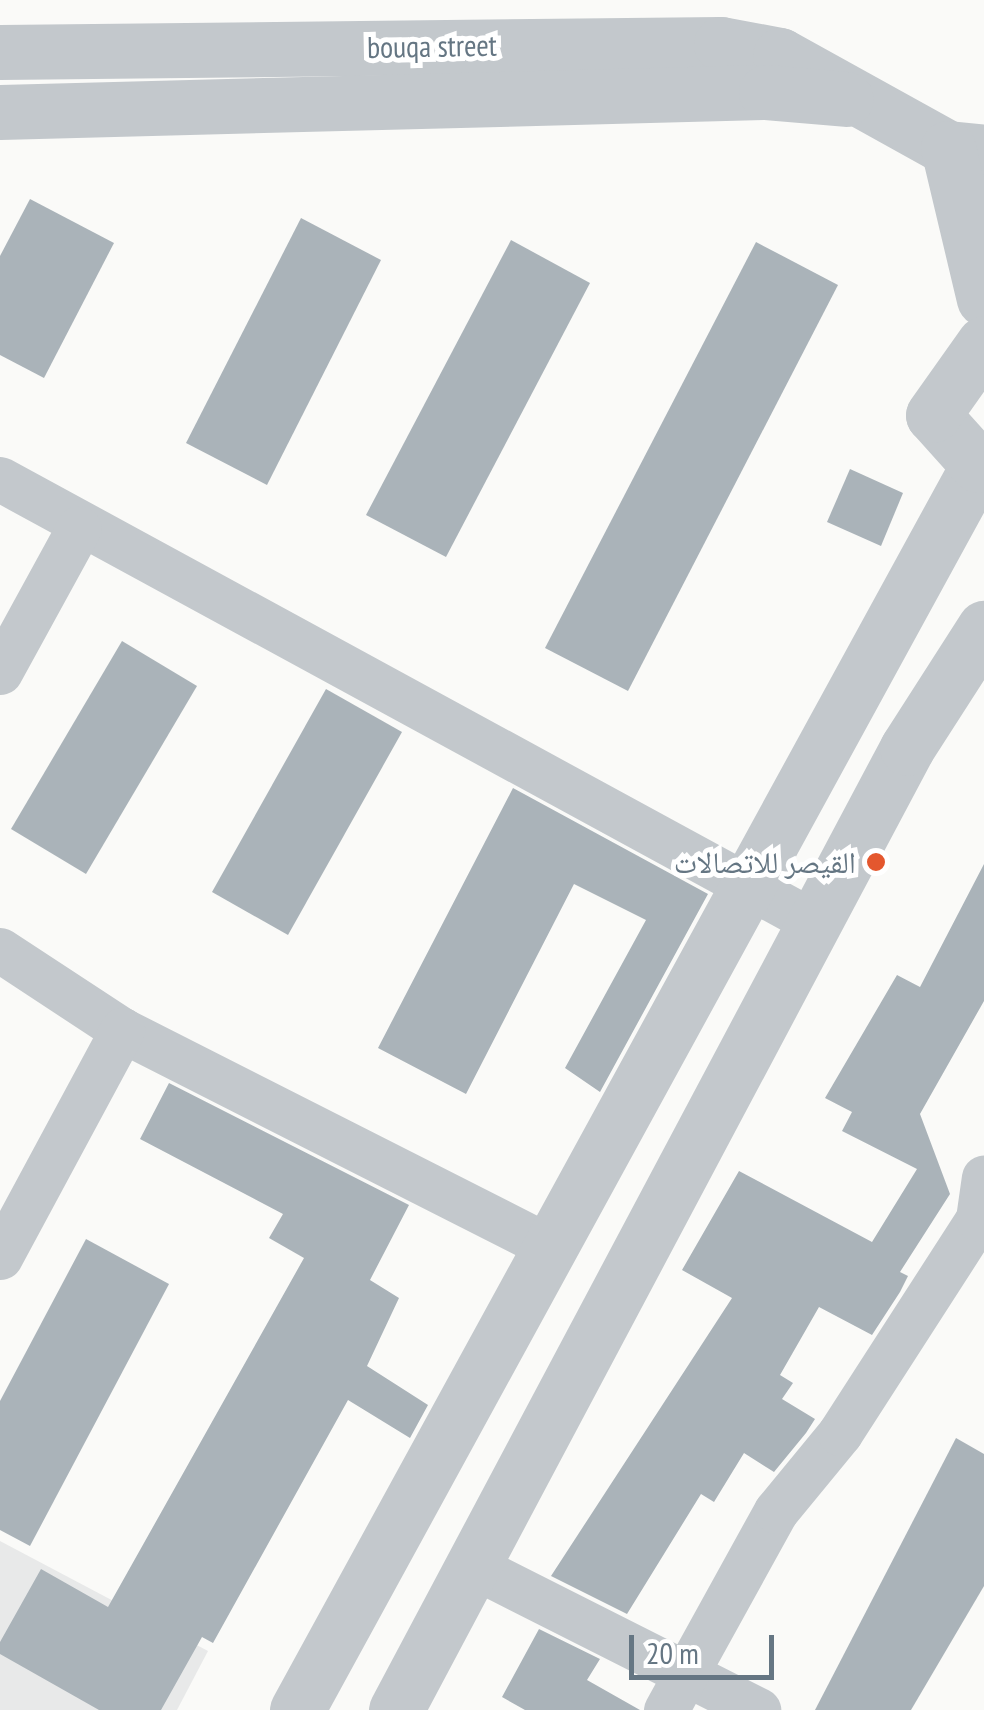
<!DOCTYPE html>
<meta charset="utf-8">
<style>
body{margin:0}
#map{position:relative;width:984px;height:1710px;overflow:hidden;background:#fafaf8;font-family:"PT Sans Narrow","Noto Naskh Arabic",sans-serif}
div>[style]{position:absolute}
.built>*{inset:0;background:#e8e9e9}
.building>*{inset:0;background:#aab3b9}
.minor>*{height:45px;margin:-22.5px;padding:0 22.5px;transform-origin:22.5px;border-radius:22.5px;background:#c3c8cc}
.tertiary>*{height:55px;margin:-27.5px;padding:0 27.5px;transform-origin:27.5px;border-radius:27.5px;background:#c3c8cc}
.dots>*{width:28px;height:28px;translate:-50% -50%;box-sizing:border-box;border:5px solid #fff;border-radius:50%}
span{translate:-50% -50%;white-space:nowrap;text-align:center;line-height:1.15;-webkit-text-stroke:10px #fff;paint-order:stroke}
.street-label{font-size:30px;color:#657683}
.poi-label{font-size:30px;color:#657683}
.right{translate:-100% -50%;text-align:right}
.scale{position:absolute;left:629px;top:1635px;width:145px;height:45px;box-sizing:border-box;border:5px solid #657683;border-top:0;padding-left:12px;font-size:30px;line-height:35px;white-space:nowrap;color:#657683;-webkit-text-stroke:8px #fff;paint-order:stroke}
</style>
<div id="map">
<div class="built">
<div style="clip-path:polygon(0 1541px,208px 1651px,177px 1710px,0 1710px)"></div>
</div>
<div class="building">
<div style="clip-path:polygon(30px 199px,114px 243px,44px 378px,0 355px,0 256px)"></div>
<div style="clip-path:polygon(301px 218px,381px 260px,267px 485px,186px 443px)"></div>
<div style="clip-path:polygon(511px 240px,590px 283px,446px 557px,366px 515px)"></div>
<div style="clip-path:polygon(756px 242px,838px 285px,628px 691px,545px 648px)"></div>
<div style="clip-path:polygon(850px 469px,903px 493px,881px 546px,827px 522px)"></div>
<div style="clip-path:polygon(122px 641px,197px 686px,86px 874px,11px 829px)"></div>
<div style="clip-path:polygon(326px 689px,402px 732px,288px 935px,212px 892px)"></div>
<div style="clip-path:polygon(513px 788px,708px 894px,600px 1092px,565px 1068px,646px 920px,574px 884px,466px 1094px,378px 1048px)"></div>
<div style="clip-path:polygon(984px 864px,984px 1001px,920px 1114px,950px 1194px,900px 1272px,908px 1276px,900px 1292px,872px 1335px,819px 1307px,780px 1375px,793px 1383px,782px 1399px,815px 1419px,806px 1433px,774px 1472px,744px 1453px,714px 1502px,701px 1494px,627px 1614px,551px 1576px,732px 1298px,682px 1270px,739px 1171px,872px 1242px,917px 1169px,842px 1131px,852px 1112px,825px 1098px,897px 975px,920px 987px)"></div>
<div style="clip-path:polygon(169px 1083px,409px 1205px,370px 1280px,399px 1298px,367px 1366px,428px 1405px,410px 1438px,348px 1400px,213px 1643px,202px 1637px,161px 1710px,99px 1710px,0 1654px,0 1642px,41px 1569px,108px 1607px,304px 1258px,269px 1238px,283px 1214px,140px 1139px)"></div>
<div style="clip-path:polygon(86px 1239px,169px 1284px,30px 1546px,0 1530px,0 1401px)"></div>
<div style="clip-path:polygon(956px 1438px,984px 1454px,984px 1586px,911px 1710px,815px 1710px)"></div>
<div style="clip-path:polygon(539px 1629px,600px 1659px,587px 1680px,640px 1710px,525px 1710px,502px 1697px)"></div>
</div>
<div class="minor">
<div style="left:0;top:479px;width:927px;rotate:28.56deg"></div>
<div style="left:0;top:672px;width:164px;rotate:-61.3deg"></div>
<div style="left:0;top:950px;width:146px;rotate:33.3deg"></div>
<div style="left:122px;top:1030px;width:478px;rotate:26.9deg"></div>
<div style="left:0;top:1257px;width:258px;rotate:-61.7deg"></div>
<div style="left:471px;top:1565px;width:322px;rotate:26.8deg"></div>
<div style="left:666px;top:1710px;width:227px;rotate:-61.1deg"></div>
<div style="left:776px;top:1511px;width:101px;rotate:-50.6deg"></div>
<div style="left:840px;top:1433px;width:255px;rotate:-57.2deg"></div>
<div style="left:978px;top:1219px;width:42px;rotate:-81.9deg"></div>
</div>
<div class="tertiary">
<div style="left:0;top:52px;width:721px;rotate:-0.64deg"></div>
<div style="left:721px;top:44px;width:60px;rotate:10.6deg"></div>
<div style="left:780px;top:55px;width:192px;rotate:29deg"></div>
<div style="left:948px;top:148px;width:36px;rotate:6deg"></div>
<div style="left:0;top:112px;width:766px;rotate:-1.5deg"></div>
<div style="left:766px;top:92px;width:80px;rotate:5deg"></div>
<div style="left:948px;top:148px;width:155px;rotate:76.6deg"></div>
<div style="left:297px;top:1710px;width:1419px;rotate:-61.32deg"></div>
<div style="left:978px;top:465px;width:67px;rotate:-132deg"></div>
<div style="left:933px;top:415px;width:88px;rotate:-54.7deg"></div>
<div style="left:396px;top:1710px;width:1089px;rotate:-62.02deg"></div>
<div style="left:907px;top:748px;width:143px;rotate:-57.3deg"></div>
</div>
<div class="dots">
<div style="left:876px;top:862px;background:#e4572e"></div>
</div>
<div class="street-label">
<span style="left:432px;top:46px;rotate:-1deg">bouqa street</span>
</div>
<div class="poi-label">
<span class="right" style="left:856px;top:862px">القيصر للاتصالات</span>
</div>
<div class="scale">20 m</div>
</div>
